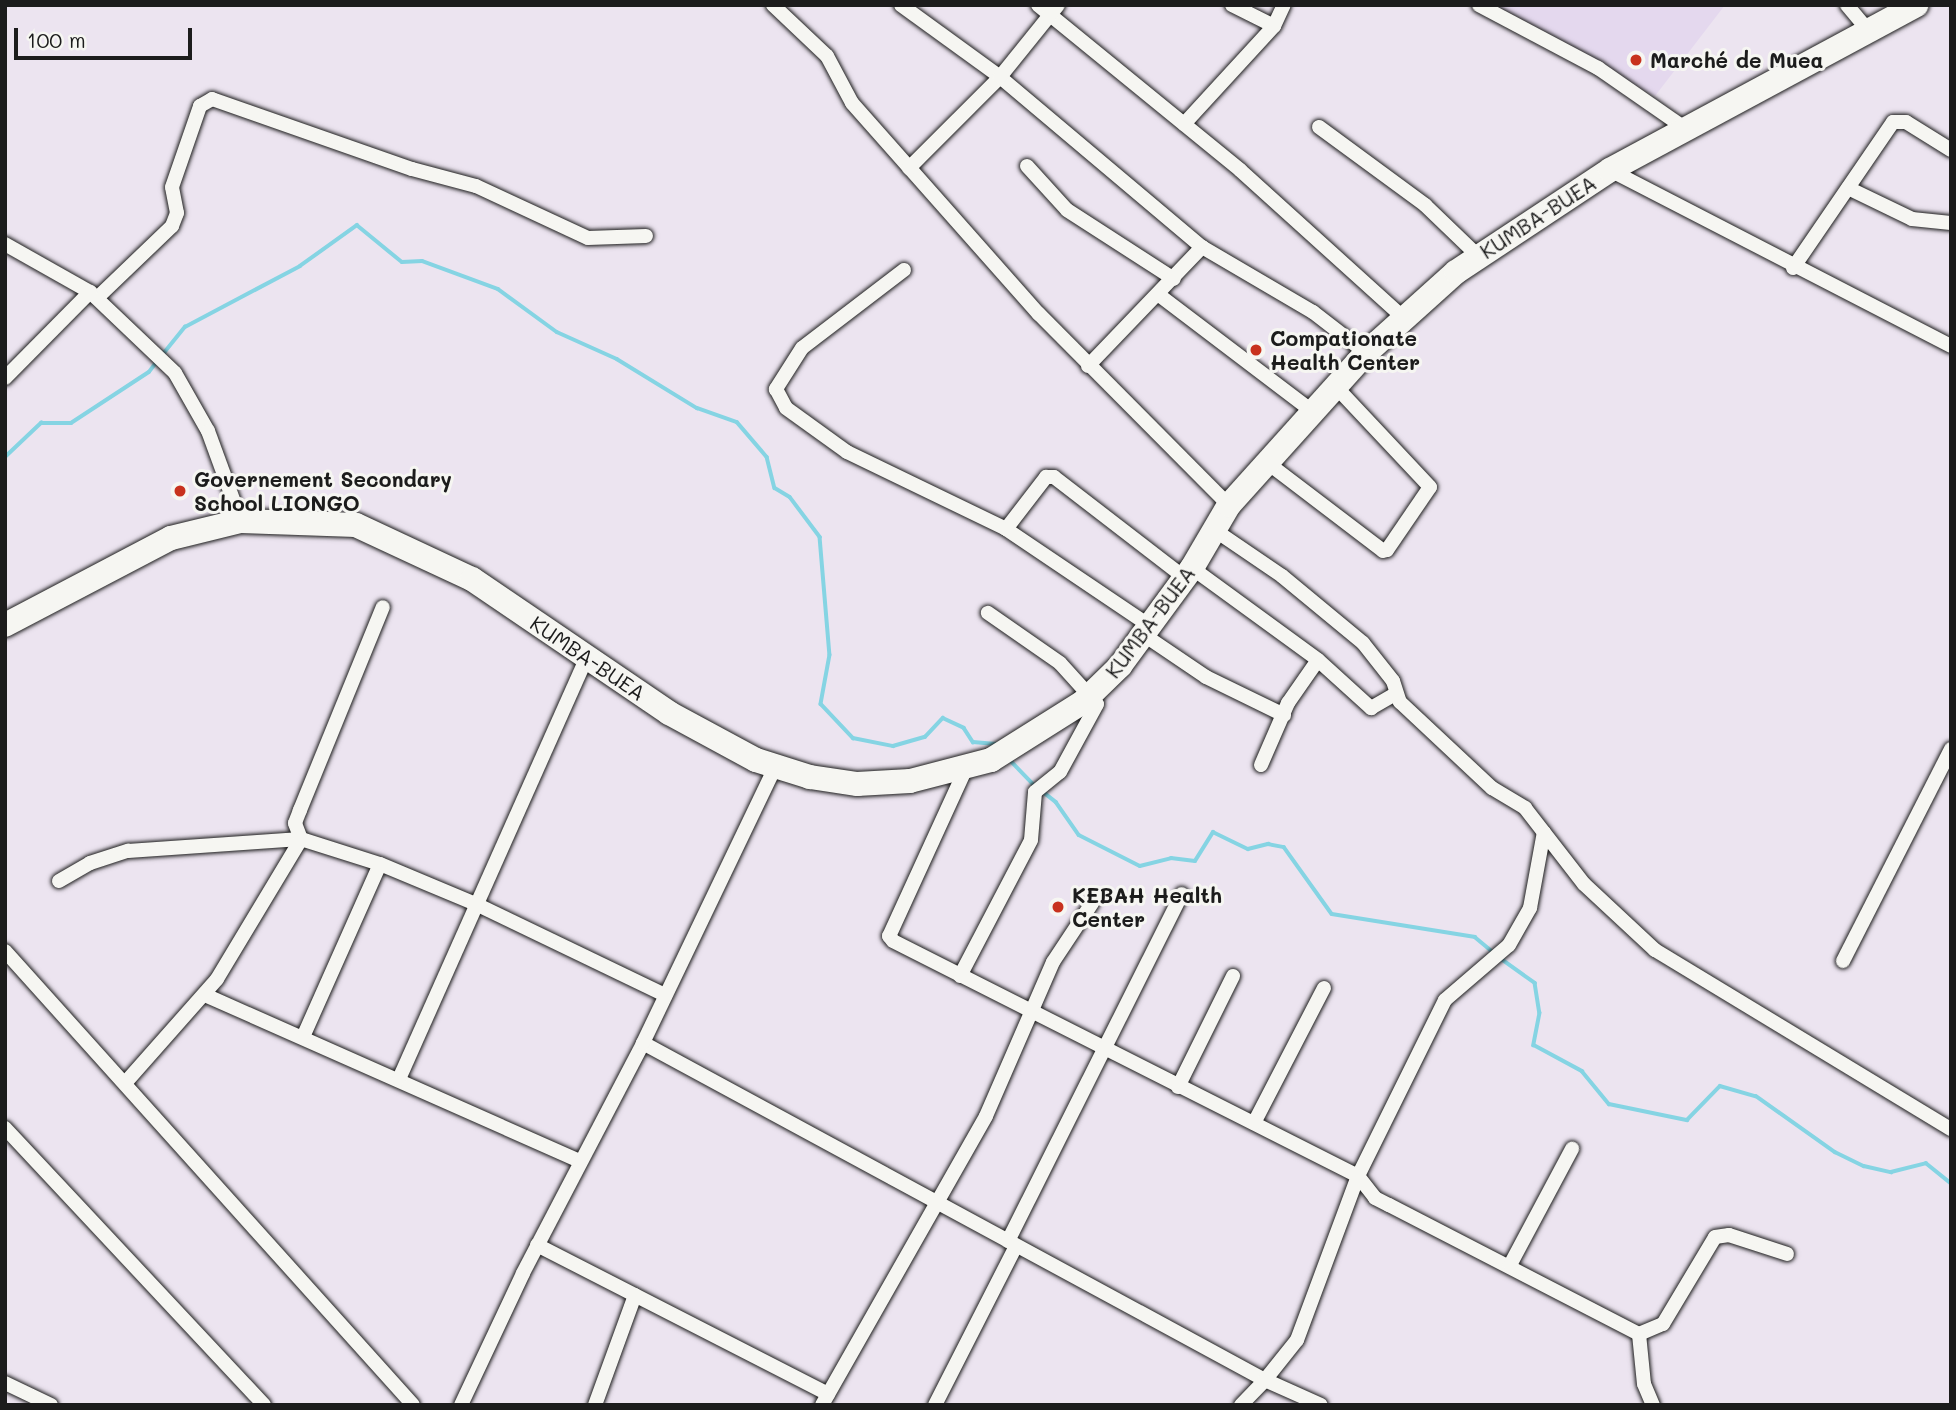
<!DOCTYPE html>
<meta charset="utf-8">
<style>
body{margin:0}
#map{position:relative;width:1956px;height:1410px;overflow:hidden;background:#ece4f0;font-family:Mali,sans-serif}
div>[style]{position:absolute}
.built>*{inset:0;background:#e4d8ee}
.stream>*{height:3.5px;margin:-1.75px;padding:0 1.75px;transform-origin:1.75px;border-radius:1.75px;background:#85d4e3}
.roads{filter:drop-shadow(0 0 2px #1c1c1c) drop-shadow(0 0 2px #1c1c1c)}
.street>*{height:14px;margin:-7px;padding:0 7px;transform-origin:7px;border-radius:7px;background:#f6f6f2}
.highway>*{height:24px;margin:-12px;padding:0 12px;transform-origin:12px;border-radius:12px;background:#f6f6f2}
.dots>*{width:19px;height:19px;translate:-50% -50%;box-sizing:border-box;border:4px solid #f6f6f2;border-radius:50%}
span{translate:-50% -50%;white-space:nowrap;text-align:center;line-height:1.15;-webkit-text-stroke:6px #f6f6f2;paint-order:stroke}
.poi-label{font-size:21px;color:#1c1c1c;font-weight:700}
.left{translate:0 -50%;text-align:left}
.street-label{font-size:21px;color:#1c1c1c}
.frame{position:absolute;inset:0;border:7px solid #1c1c1c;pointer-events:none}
.scale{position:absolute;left:14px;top:28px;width:178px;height:32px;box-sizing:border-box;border:4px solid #1c1c1c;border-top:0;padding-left:9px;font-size:21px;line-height:24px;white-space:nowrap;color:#1c1c1c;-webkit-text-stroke:5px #f6f6f2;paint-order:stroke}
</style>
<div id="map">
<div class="built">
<div style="clip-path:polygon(1485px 5px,1725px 5px,1655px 96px)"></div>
</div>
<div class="stream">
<div style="left:163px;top:354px;width:35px;rotate:-51deg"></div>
<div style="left:185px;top:327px;width:130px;rotate:-27.9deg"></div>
<div style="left:300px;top:266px;width:70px;rotate:-35.7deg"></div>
<div style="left:357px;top:225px;width:58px;rotate:39.4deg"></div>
<div style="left:402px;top:262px;width:20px;rotate:-3deg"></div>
<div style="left:422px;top:261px;width:81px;rotate:20.2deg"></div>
<div style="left:498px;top:289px;width:73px;rotate:36.1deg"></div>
<div style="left:557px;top:332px;width:66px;rotate:24.2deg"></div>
<div style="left:617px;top:359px;width:94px;rotate:31.5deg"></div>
<div style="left:697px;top:408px;width:42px;rotate:19.3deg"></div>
<div style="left:737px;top:422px;width:46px;rotate:49.4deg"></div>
<div style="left:767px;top:457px;width:32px;rotate:76deg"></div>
<div style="left:775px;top:488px;width:17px;rotate:31deg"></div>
<div style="left:790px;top:497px;width:50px;rotate:53.1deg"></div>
<div style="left:820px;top:537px;width:118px;rotate:85.2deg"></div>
<div style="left:830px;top:655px;width:50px;rotate:100.4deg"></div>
<div style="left:821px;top:704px;width:47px;rotate:46.7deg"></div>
<div style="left:853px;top:738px;width:41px;rotate:11.3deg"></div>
<div style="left:893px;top:746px;width:33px;rotate:-16deg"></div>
<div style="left:925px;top:737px;width:26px;rotate:-47deg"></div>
<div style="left:943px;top:718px;width:23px;rotate:25deg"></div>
<div style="left:964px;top:728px;width:17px;rotate:57deg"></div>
<div style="left:973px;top:742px;width:23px;rotate:5deg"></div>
<div style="left:5px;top:457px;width:50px;rotate:-43.4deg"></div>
<div style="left:41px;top:423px;width:30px"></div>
<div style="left:71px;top:423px;width:93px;rotate:-33.2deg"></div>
<div style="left:149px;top:372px;width:15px;rotate:-53deg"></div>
<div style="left:1010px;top:760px;width:37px;rotate:46deg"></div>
<div style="left:1042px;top:791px;width:18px;rotate:38deg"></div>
<div style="left:1056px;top:802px;width:40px;rotate:55.1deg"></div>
<div style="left:1079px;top:835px;width:68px;rotate:26.9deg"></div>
<div style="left:1140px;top:866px;width:32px;rotate:-14deg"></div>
<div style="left:1171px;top:858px;width:24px;rotate:7deg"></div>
<div style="left:1195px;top:861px;width:34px;rotate:-58deg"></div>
<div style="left:1213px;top:832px;width:39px;rotate:26deg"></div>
<div style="left:1248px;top:849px;width:21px;rotate:-14deg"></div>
<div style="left:1268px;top:844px;width:16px;rotate:11deg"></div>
<div style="left:1284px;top:847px;width:82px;rotate:54.4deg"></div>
<div style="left:1332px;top:914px;width:145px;rotate:9.1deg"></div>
<div style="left:1475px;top:937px;width:25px;rotate:40deg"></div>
<div style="left:1500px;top:958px;width:43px;rotate:35.5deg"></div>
<div style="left:1535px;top:983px;width:30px;rotate:81deg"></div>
<div style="left:1540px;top:1013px;width:33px;rotate:101deg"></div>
<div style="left:1534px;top:1045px;width:55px;rotate:28.4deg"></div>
<div style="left:1582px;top:1071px;width:43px;rotate:50.7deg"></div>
<div style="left:1609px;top:1104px;width:80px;rotate:11.6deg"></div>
<div style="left:1687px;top:1120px;width:47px;rotate:-45.9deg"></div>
<div style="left:1720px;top:1086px;width:37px;rotate:16deg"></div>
<div style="left:1756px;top:1096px;width:97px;rotate:35.3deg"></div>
<div style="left:1835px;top:1152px;width:32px;rotate:26deg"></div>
<div style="left:1864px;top:1166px;width:28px;rotate:13deg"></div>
<div style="left:1891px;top:1172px;width:36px;rotate:-14deg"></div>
<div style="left:1926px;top:1163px;width:32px;rotate:39deg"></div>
</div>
<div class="roads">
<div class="street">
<div style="left:773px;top:5px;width:74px;rotate:43.4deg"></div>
<div style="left:827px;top:56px;width:53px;rotate:62deg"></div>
<div style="left:852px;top:103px;width:282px;rotate:48.5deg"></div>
<div style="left:1039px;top:314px;width:269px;rotate:45.2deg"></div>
<div style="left:901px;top:5px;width:122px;rotate:36deg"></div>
<div style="left:1000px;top:77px;width:264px;rotate:40.1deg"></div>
<div style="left:1202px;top:247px;width:129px;rotate:30.4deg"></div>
<div style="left:1313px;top:312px;width:67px;rotate:37.7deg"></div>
<div style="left:1038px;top:5px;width:261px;rotate:39.2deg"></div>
<div style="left:1240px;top:170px;width:222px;rotate:42.1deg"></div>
<div style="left:1232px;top:5px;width:47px;rotate:26.6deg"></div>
<div style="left:1479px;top:5px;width:135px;rotate:27.9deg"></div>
<div style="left:1598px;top:68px;width:107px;rotate:34.7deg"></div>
<div style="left:1847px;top:5px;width:33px;rotate:50deg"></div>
<div style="left:1184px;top:124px;width:133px;rotate:-47.4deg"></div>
<div style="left:1274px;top:26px;width:23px;rotate:-65deg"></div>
<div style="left:1319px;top:127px;width:132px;rotate:36.3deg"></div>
<div style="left:1425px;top:205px;width:74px;rotate:43.9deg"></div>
<div style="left:1027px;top:166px;width:59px;rotate:47.7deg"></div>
<div style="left:1067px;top:210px;width:127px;rotate:32.8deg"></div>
<div style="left:909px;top:168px;width:129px;rotate:-45deg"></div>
<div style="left:1000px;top:77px;width:92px;rotate:-51.1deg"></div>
<div style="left:1610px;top:170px;width:384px;rotate:27.3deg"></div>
<div style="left:1848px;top:188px;width:71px;rotate:25.8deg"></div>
<div style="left:1912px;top:219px;width:39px;rotate:6deg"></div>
<div style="left:5px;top:244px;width:98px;rotate:29.5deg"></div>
<div style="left:90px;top:292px;width:117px;rotate:43.6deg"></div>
<div style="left:175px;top:373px;width:67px;rotate:60.4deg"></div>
<div style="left:208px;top:431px;width:96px;rotate:69.9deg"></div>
<div style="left:1793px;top:268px;width:177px;rotate:-55.6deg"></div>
<div style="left:1893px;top:122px;width:13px"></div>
<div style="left:1906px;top:122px;width:53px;rotate:31.9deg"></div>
<div style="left:904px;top:270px;width:128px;rotate:142.6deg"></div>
<div style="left:802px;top:348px;width:49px;rotate:122.4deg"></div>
<div style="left:776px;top:389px;width:21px;rotate:62deg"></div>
<div style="left:786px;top:408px;width:75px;rotate:35.8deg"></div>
<div style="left:847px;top:452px;width:177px;rotate:25.8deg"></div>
<div style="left:1006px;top:529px;width:66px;rotate:-52.4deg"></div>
<div style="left:1046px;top:477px;width:8px"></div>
<div style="left:1054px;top:477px;width:165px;rotate:37.6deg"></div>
<div style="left:1159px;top:295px;width:193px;rotate:37.2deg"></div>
<div style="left:97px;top:298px;width:104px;rotate:-43.8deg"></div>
<div style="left:172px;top:226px;width:14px;rotate:-69deg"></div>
<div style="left:177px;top:213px;width:26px;rotate:-101deg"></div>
<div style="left:172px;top:187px;width:86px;rotate:-70.9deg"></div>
<div style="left:200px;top:106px;width:14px;rotate:-30deg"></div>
<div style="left:212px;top:99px;width:212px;rotate:19.3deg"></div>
<div style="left:412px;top:169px;width:66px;rotate:14.9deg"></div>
<div style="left:476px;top:186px;width:123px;rotate:24.9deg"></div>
<div style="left:588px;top:238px;width:58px;rotate:-2deg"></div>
<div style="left:1088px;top:366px;width:165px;rotate:-46.2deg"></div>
<div style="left:5px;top:378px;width:121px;rotate:-45.3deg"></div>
<div style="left:1269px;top:464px;width:143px;rotate:37.3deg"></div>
<div style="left:1383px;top:551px;width:4px;rotate:-14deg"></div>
<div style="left:1387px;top:550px;width:76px;rotate:-55.7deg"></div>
<div style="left:1430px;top:487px;width:137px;rotate:-133.2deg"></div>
<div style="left:1006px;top:529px;width:174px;rotate:34deg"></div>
<div style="left:1216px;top:531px;width:80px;rotate:34.3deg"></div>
<div style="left:1282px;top:576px;width:105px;rotate:39.6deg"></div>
<div style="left:1363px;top:643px;width:48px;rotate:51.7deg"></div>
<div style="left:1393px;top:681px;width:22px;rotate:72deg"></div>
<div style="left:1400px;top:702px;width:126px;rotate:43.1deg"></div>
<div style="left:1492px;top:788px;width:39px;rotate:31deg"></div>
<div style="left:1525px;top:808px;width:96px;rotate:52.2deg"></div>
<div style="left:1584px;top:884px;width:97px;rotate:42.9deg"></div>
<div style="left:1655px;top:950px;width:346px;rotate:31.2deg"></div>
<div style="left:1192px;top:568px;width:156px;rotate:36.1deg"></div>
<div style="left:1318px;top:660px;width:72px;rotate:42.2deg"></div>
<div style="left:1371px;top:708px;width:28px;rotate:-30deg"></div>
<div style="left:1144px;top:635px;width:75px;rotate:34.1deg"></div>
<div style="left:1206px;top:677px;width:87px;rotate:26deg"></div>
<div style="left:1261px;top:765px;width:68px;rotate:-66.5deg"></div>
<div style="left:1288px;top:703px;width:52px;rotate:-55.1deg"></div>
<div style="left:967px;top:766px;width:187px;rotate:114.6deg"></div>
<div style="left:889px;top:936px;width:6px;rotate:51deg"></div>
<div style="left:893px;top:941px;width:521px;rotate:26.81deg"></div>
<div style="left:1358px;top:1176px;width:28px;rotate:52deg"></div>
<div style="left:1375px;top:1198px;width:16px;rotate:27deg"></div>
<div style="left:1389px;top:1205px;width:281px;rotate:27.3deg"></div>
<div style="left:1639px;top:1334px;width:26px;rotate:-23deg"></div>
<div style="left:1663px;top:1324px;width:101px;rotate:-59.1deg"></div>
<div style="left:1715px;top:1237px;width:14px;rotate:-8deg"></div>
<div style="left:1729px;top:1235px;width:61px;rotate:18.1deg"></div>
<div style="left:59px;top:881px;width:36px;rotate:-30deg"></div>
<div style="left:90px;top:863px;width:40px;rotate:-18deg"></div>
<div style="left:128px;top:851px;width:173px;rotate:-4deg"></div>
<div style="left:301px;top:839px;width:83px;rotate:17.6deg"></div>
<div style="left:380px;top:864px;width:106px;rotate:22.7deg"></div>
<div style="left:478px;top:905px;width:208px;rotate:25.7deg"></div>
<div style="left:5px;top:951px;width:610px;rotate:48.05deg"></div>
<div style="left:1843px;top:961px;width:238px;rotate:-63deg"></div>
<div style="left:960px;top:976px;width:153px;rotate:-62.4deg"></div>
<div style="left:1031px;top:840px;width:48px;rotate:-85.2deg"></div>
<div style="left:1035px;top:792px;width:32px;rotate:-39deg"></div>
<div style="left:1060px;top:772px;width:77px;rotate:-61.4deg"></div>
<div style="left:1097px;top:704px;width:55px;rotate:-132.1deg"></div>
<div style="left:1060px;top:663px;width:88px;rotate:-145.2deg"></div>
<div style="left:205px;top:995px;width:410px;rotate:23.9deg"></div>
<div style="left:303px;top:1037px;width:189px;rotate:-66deg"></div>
<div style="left:643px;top:1043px;width:707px;rotate:28.45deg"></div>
<div style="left:1265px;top:1380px;width:51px;rotate:-51.3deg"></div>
<div style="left:1297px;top:1340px;width:175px;rotate:-69.6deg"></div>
<div style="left:1358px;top:1176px;width:196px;rotate:-63.7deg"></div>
<div style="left:1445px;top:1000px;width:84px;rotate:-40.7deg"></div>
<div style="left:1509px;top:945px;width:43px;rotate:-60.4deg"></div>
<div style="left:1530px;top:908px;width:77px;rotate:-79.6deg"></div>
<div style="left:399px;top:1079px;width:462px;rotate:-66deg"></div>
<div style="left:126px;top:1082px;width:137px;rotate:-48.5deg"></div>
<div style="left:217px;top:979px;width:163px;rotate:-59deg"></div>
<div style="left:301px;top:839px;width:17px;rotate:-111deg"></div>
<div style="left:295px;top:823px;width:14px;rotate:-69deg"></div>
<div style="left:300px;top:810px;width:219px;rotate:-67.8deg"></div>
<div style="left:1178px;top:1087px;width:124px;rotate:-63.6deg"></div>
<div style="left:1254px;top:1123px;width:152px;rotate:-62.6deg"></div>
<div style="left:5px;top:1128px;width:379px;rotate:46.9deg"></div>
<div style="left:1008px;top:1241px;width:388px;rotate:-63.4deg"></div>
<div style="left:537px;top:1245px;width:327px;rotate:27.1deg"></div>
<div style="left:1510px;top:1265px;width:132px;rotate:-61.9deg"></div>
<div style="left:1639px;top:1334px;width:50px;rotate:84.3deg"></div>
<div style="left:1644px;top:1384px;width:23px;rotate:67deg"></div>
<div style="left:5px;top:1383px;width:51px;rotate:25.6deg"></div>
<div style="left:461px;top:1405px;width:146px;rotate:-64.8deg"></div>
<div style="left:523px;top:1273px;width:259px;rotate:-62.4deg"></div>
<div style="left:643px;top:1043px;width:307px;rotate:-64.4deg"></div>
<div style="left:595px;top:1405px;width:117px;rotate:-70deg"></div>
<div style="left:822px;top:1405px;width:332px;rotate:-60.4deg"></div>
<div style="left:986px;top:1116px;width:168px;rotate:-66.5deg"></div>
<div style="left:1053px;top:962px;width:71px;rotate:-56.5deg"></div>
<div style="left:935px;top:1405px;width:178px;rotate:-63deg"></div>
<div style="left:1241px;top:1405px;width:35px;rotate:-46deg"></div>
<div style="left:1265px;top:1380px;width:61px;rotate:24.1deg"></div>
</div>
<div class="highway">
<div style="left:5px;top:625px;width:187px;rotate:-27.7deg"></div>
<div style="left:171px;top:538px;width:72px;rotate:-13.7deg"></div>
<div style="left:241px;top:521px;width:115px;rotate:2deg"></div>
<div style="left:356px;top:525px;width:128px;rotate:25deg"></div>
<div style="left:472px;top:579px;width:238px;rotate:34.2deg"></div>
<div style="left:669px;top:713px;width:99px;rotate:28.4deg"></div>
<div style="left:756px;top:760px;width:57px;rotate:17.5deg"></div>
<div style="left:810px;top:777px;width:48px;rotate:8.5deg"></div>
<div style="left:857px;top:784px;width:53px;rotate:-3.2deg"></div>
<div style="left:910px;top:781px;width:84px;rotate:-14.5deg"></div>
<div style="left:991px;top:760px;width:109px;rotate:-32.2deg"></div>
<div style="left:1083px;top:702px;width:52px;rotate:-44.2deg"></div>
<div style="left:1120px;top:666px;width:122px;rotate:-53.7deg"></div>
<div style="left:1192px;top:568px;width:73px;rotate:-59.6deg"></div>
<div style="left:1229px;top:505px;width:205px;rotate:-48deg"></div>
<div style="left:1366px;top:353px;width:121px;rotate:-42deg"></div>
<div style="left:1456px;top:272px;width:185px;rotate:-33.5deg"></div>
<div style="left:1610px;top:170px;width:348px;rotate:-28.3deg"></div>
</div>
</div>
<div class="dots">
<div style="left:1636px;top:60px;background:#c8321e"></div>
<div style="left:1256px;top:350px;background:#c8321e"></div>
<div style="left:180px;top:491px;background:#c8321e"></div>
<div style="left:1058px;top:907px;background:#c8321e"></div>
</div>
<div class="poi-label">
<span class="left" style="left:1650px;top:60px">Marché de Muea</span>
<span class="left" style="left:1270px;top:350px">Compationate<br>Health Center</span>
<span class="left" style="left:194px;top:491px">Governement Secondary<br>School LIONGO</span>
<span class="left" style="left:1072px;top:907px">KEBAH Health<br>Center</span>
</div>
<div class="street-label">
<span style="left:1538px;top:217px;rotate:-33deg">KUMBA-BUEA</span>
<span style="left:1150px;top:622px;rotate:-53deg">KUMBA-BUEA</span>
<span style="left:588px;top:658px;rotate:34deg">KUMBA-BUEA</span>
</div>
<div class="frame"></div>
<div class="scale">100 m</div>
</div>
